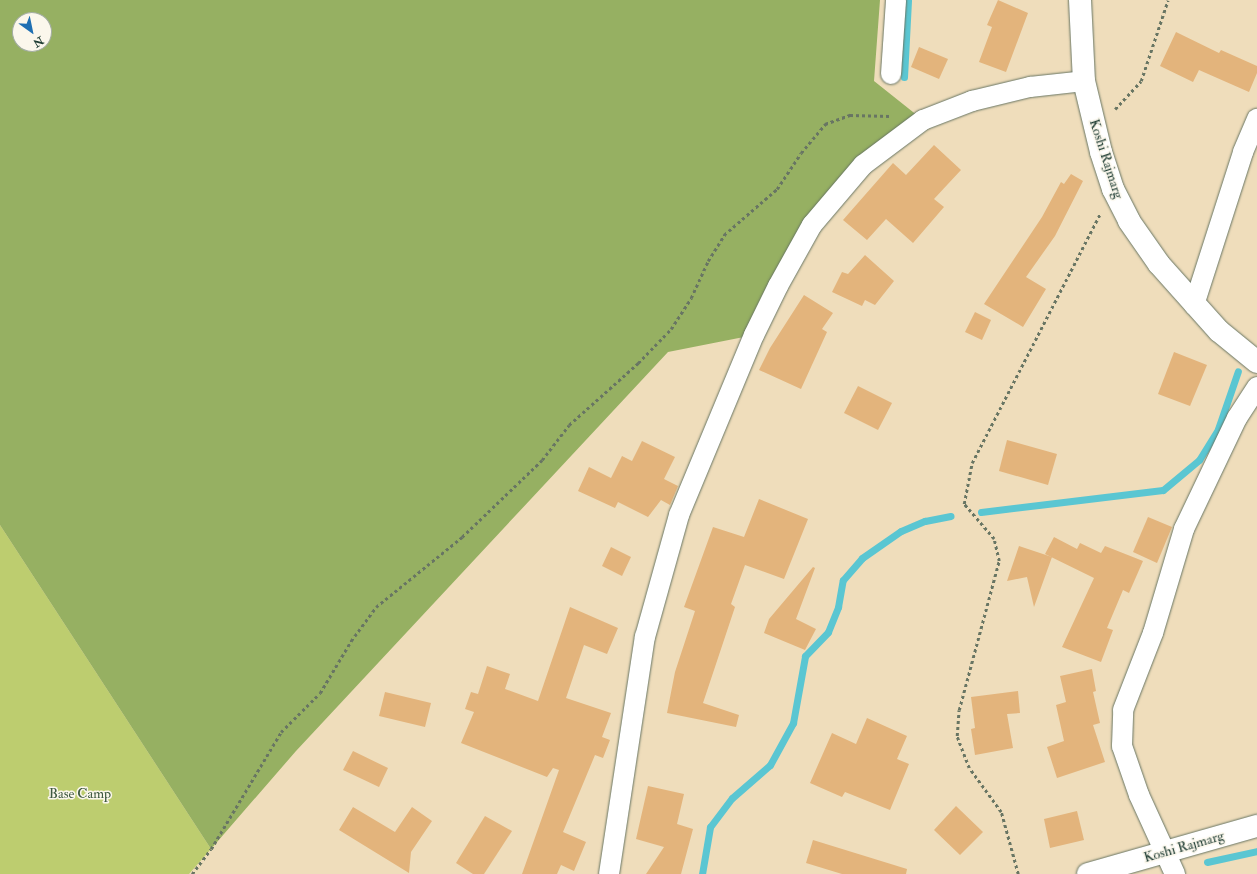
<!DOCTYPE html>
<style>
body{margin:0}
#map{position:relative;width:1257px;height:874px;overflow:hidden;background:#efddbb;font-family:"IM FELL Double Pica",serif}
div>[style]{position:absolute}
.green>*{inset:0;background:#bdcd6f}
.forest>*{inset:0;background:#96b062}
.stream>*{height:7px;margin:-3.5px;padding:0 3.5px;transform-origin:3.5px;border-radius:3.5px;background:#5ac6d2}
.building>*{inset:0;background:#e3b47c}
.path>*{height:2.5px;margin-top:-1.25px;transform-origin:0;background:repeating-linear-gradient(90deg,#687563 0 3px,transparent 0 6px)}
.roads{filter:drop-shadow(0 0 1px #687563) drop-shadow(0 0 1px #687563)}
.minor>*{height:20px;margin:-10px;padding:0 10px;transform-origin:10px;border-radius:10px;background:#fff}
.primary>*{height:22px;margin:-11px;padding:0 11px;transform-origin:11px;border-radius:11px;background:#fff}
span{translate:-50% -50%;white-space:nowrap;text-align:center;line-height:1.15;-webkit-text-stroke:3px #fbf7ec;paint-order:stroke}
.street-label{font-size:14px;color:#1f3d34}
.park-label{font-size:14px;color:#3f5a40}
.north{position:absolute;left:12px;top:12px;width:40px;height:40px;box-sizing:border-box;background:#fbf7ec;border:1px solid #a3ada2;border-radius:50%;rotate:147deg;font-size:11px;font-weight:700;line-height:16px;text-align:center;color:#1f3d34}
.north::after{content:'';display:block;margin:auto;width:14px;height:18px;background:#1f6fb2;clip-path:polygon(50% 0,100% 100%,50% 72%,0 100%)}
</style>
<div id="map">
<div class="green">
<div style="clip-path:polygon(0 525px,211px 849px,189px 874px,0 874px)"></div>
</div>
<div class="forest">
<div style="clip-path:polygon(evenodd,0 0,880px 0,874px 81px,923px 120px,812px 225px,754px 335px,668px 352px,296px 751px,211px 849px,0 525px,0 0,20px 20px,44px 20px,44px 44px,20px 44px,20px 20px)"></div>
</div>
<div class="stream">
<div style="left:904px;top:77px;width:77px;rotate:-87deg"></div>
<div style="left:981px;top:512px;width:183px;rotate:-6.9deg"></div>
<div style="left:1163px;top:490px;width:47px;rotate:-39.8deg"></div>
<div style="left:1199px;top:460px;width:36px;rotate:-58deg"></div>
<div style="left:1218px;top:429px;width:61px;rotate:-71deg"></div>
<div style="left:1207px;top:862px;width:51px;rotate:-12.4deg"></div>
<div style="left:702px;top:874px;width:48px;rotate:-80.3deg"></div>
<div style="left:710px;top:827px;width:36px;rotate:-53deg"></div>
<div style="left:732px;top:798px;width:50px;rotate:-41deg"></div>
<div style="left:770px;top:765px;width:48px;rotate:-61.3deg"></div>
<div style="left:793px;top:723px;width:68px;rotate:-79.8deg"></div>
<div style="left:805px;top:656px;width:33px;rotate:-46deg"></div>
<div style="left:828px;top:632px;width:27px;rotate:-68deg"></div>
<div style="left:838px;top:607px;width:27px;rotate:-80deg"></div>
<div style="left:843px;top:580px;width:29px;rotate:-49deg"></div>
<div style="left:862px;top:558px;width:47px;rotate:-34.7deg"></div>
<div style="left:901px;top:531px;width:26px;rotate:-23deg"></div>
<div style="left:925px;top:521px;width:26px;rotate:-11deg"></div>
</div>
<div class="building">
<div style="clip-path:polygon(998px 0,1028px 13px,1006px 72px,979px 62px,992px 27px,987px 25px)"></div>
<div style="clip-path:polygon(1176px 32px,1219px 53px,1221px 50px,1257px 66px,1257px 73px,1249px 92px,1199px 70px,1193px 82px,1160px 66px)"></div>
<div style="clip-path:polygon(919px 47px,948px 59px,939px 79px,911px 67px)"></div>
<div style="clip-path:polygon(934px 145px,961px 170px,934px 199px,944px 207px,913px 243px,886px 219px,867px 240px,843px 220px,893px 163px,906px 175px)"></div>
<div style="clip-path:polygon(1071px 174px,1083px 181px,1055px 236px,1026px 277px,1046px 289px,1023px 327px,984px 304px,1042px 217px,1061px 182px,1064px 184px)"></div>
<div style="clip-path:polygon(865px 255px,894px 281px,875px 305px,865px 300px,862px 306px,832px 292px,842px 272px,848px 274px)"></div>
<div style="clip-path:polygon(804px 295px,833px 313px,822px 329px,827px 332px,801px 389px,759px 370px,770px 348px)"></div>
<div style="clip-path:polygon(975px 312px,991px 320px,982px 340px,965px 332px)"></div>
<div style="clip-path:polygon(1174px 352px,1207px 365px,1190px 406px,1158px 394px)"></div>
<div style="clip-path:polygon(858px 386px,892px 403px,878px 430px,844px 413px)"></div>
<div style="clip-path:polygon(1007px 440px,1057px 454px,1048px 485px,999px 471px)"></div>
<div style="clip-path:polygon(642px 441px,675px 457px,664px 479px,678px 486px,670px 505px,661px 500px,648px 517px,618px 502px,615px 508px,578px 491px,589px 467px,611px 478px,622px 456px,632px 461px)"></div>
<div style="clip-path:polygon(759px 499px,808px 519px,784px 579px,745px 565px,731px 604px,735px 607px,703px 703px,739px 715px,736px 727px,667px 713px,675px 672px,695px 611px,684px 607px,713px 527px,744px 537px)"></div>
<div style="clip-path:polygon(1148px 517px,1172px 527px,1157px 563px,1133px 552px)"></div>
<div style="clip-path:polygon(1054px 537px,1077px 549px,1080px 543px,1101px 553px,1105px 546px,1143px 561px,1129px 593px,1123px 590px,1107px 628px,1113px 630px,1101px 662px,1062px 647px,1094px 578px,1045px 554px)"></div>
<div style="clip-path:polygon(1019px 546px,1052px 557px,1034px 607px,1027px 577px,1007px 581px)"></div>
<div style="clip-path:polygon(611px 547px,631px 557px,622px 576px,602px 566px)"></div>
<div style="clip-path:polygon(813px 567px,815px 568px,796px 619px,816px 629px,805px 650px,764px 633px,769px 619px)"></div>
<div style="clip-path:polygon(570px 607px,618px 628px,607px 654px,584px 645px,566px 698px,611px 713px,602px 737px,610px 740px,603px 758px,595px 755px,563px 832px,586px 842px,574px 871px,561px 865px,557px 874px,522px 874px,559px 770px,553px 768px,547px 777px,461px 743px,474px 712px,465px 709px,471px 692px,478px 694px,487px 666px,510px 674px,505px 689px,538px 701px)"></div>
<div style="clip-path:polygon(1092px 669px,1096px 691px,1093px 692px,1100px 723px,1093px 725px,1105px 762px,1057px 778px,1047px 747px,1064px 741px,1056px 705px,1066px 702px,1060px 676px)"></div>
<div style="clip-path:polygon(1018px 691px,1020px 713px,1007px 714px,1013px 748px,975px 755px,971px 729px,975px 728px,971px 697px)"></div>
<div style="clip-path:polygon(385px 692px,431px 703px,425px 727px,379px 716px)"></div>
<div style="clip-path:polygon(867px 718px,907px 736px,897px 759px,909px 764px,890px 810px,845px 792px,842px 797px,810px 783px,832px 733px,856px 744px)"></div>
<div style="clip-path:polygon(353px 751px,388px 768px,379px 787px,343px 770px)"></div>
<div style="clip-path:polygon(648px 786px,684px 794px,677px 824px,693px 829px,681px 874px,646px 874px,664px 847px,636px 839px)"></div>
<div style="clip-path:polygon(956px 806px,983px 832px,960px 855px,934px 830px)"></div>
<div style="clip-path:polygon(353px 807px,395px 832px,412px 807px,432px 821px,411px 852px,409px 873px,339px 830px)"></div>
<div style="clip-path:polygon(1077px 811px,1084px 840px,1050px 848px,1044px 819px)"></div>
<div style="clip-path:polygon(485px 816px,512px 831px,484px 874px,473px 874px,456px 863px)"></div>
<div style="clip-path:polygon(813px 840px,907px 869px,906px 874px,842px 874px,806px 863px)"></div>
</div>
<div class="path">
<div style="left:1115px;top:109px;width:38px;rotate:-47deg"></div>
<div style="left:1141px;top:81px;width:85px;rotate:-71.6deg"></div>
<div style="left:192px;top:874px;width:31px;rotate:-53deg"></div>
<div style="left:211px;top:849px;width:136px;rotate:-59.1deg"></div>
<div style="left:281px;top:732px;width:55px;rotate:-45deg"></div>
<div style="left:320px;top:693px;width:61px;rotate:-59.2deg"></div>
<div style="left:351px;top:641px;width:42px;rotate:-53.7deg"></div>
<div style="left:376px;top:607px;width:111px;rotate:-39.1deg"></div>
<div style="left:462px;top:537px;width:111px;rotate:-43.9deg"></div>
<div style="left:542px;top:460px;width:44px;rotate:-52.4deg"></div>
<div style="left:569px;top:425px;width:93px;rotate:-41.9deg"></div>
<div style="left:638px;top:363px;width:47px;rotate:-45.9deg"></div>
<div style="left:671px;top:329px;width:37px;rotate:-57deg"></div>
<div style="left:691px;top:298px;width:41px;rotate:-65.3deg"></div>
<div style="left:708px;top:261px;width:31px;rotate:-58deg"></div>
<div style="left:724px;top:235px;width:70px;rotate:-41deg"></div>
<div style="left:777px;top:189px;width:43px;rotate:-56.3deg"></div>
<div style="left:801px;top:153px;width:38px;rotate:-50deg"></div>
<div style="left:825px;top:124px;width:27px;rotate:-20deg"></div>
<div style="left:850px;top:115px;width:40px;rotate:1.4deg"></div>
<div style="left:1018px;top:874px;width:64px;rotate:-105.3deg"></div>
<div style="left:1001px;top:812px;width:54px;rotate:-126deg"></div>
<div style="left:969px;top:768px;width:34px;rotate:-111deg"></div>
<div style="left:957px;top:736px;width:26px;rotate:-86deg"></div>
<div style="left:959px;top:710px;width:154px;rotate:-75deg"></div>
<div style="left:999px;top:561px;width:23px;rotate:-103deg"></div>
<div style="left:994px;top:539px;width:46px;rotate:-130.6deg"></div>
<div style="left:964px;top:504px;width:42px;rotate:-79deg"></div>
<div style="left:972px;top:463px;width:280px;rotate:-62.8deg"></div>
</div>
<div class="roads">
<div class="minor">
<div style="left:891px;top:74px;width:74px;rotate:-86.1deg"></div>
<div style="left:1194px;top:305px;width:161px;rotate:-72.2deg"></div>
<div style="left:1243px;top:152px;width:36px;rotate:-67deg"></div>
<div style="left:609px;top:874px;width:240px;rotate:-81.4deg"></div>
<div style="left:645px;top:637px;width:127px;rotate:-74.4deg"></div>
<div style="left:679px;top:515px;width:195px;rotate:-67.4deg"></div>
<div style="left:754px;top:335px;width:55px;rotate:-63.9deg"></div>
<div style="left:778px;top:286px;width:70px;rotate:-60.9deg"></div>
<div style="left:812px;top:225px;width:79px;rotate:-49.6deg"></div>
<div style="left:863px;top:165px;width:75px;rotate:-36.9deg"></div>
<div style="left:923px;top:120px;width:53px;rotate:-21.2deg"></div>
<div style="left:972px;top:101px;width:60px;rotate:-13.6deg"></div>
<div style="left:1030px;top:87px;width:54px;rotate:-6.3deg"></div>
<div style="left:1175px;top:874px;width:87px;rotate:-114.5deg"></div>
<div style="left:1139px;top:795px;width:52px;rotate:-109.1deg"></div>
<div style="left:1122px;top:746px;width:36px;rotate:-88deg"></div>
<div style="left:1123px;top:710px;width:83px;rotate:-68.7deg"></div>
<div style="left:1153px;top:633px;width:109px;rotate:-73.4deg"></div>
<div style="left:1184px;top:529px;width:123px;rotate:-64.5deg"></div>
<div style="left:1237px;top:418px;width:37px;rotate:-57deg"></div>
</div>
<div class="primary">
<div style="left:1080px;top:0;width:81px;rotate:87.2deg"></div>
<div style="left:1084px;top:81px;width:73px;rotate:76.5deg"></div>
<div style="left:1101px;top:152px;width:39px;rotate:72deg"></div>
<div style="left:1113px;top:189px;width:36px;rotate:63deg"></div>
<div style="left:1129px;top:221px;width:52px;rotate:55.1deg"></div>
<div style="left:1159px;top:264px;width:90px;rotate:48.2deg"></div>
<div style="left:1219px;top:331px;width:49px;rotate:39.2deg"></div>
<div style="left:1088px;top:874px;width:176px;rotate:-15.9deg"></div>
</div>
</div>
<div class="street-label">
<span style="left:1106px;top:159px;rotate:72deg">Koshi Rajmarg</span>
<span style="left:1184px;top:847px;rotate:-16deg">Koshi Rajmarg</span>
</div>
<div class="park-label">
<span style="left:80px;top:794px">Base Camp</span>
</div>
<div class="north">N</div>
</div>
